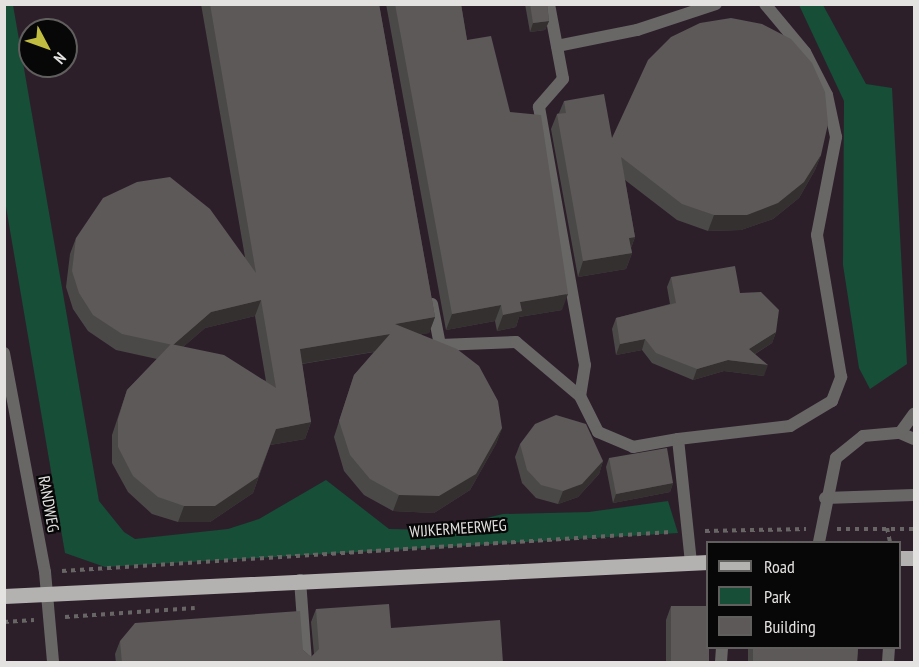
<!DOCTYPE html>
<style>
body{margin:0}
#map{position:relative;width:919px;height:667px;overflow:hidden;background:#1f1c1b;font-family:"PT Sans Narrow",sans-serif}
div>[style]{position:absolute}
.industrial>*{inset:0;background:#2d1f2a}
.green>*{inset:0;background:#164e38}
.path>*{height:4px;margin-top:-2px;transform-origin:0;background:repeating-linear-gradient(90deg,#686665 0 4.5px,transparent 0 9px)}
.lane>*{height:12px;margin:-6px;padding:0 6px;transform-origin:6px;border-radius:6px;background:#686766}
.street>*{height:12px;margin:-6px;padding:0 6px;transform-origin:6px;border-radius:6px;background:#686766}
.primary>*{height:15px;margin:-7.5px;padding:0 7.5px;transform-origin:7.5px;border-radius:7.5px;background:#b4b2b0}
.wall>*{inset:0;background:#4b4948}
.shaded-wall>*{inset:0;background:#33302f}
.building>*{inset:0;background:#5c5958}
span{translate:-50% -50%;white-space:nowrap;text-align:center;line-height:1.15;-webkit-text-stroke:4.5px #080707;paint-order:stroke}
.street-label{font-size:16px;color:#e4e2e1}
.frame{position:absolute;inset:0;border:6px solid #e4e2e1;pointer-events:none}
.legend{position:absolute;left:706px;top:541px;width:195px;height:108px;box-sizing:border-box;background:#080707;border:2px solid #605f5e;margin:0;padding:8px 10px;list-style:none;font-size:18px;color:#e4e2e1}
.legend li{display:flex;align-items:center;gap:12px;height:30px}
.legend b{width:30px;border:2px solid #605f5e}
.north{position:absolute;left:18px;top:18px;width:60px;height:60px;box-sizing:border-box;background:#080707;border:2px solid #605f5e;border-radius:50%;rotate:131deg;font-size:16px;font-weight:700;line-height:24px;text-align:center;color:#e4e2e1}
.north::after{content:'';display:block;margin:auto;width:21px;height:27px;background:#c1bd40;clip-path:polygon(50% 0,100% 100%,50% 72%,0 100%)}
</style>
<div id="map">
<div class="industrial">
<div style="clip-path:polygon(evenodd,5px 5px,914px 5px,914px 662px,5px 662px,5px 5px,30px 30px,66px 30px,66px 66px,30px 66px,30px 30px,5px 5px,708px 542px,900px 542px,900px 648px,708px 648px,708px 542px)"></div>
</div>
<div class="green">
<div style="clip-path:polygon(4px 5px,13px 5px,99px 501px,124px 532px,135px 539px,228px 529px,259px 519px,326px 480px,389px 529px,438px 530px,503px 514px,589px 512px,668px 501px,678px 533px,105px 567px,65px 553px,5px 201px)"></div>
<div style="clip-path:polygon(799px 5px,823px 5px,866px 84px,892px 88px,907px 364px,870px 389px,859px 368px,843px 265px,844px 101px)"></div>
</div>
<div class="path">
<div style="left:887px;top:528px;width:14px;rotate:78deg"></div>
<div style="left:837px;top:529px;width:77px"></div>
<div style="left:705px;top:531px;width:101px;rotate:-1.1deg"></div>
<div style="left:62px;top:571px;width:610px;rotate:-3.66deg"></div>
<div style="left:65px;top:617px;width:130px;rotate:-4deg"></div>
<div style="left:4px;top:622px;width:30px;rotate:-4deg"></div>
</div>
<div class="lane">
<div style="left:549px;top:4px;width:76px;rotate:79.4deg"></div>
<div style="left:563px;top:79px;width:37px;rotate:131deg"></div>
<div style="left:539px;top:107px;width:262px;rotate:79.9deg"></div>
<div style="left:585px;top:365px;width:31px;rotate:99deg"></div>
<div style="left:557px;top:46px;width:82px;rotate:-11.3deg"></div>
<div style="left:637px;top:30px;width:83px;rotate:-18.2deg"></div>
<div style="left:432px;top:304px;width:42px;rotate:79deg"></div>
<div style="left:440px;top:345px;width:76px;rotate:-2.3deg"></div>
<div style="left:516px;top:342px;width:84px;rotate:40.2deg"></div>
<div style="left:580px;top:396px;width:40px;rotate:63.4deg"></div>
<div style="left:598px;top:432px;width:38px;rotate:23deg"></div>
<div style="left:633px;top:447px;width:46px;rotate:-10.1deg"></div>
<div style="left:678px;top:439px;width:125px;rotate:84deg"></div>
<div style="left:900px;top:433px;width:15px;rotate:23deg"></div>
<div style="left:678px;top:439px;width:113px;rotate:-6.6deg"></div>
<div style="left:790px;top:426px;width:49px;rotate:-30.8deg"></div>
<div style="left:832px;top:401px;width:26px;rotate:-69deg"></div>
<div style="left:841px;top:377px;width:144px;rotate:-99.6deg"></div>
<div style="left:817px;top:235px;width:100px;rotate:-79deg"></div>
<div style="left:836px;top:137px;width:43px;rotate:-102.1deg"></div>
<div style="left:827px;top:95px;width:48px;rotate:-117.1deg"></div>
<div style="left:805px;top:52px;width:62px;rotate:-129.8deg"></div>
<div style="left:825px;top:498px;width:89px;rotate:-1.9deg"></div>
<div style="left:819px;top:542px;width:86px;rotate:-78.6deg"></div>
<div style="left:836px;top:458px;width:35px;rotate:-39deg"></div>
<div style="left:863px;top:436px;width:37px;rotate:-5deg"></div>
<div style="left:900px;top:433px;width:24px;rotate:-54deg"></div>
<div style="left:300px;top:580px;width:82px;rotate:85.8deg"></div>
<div style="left:721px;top:662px;width:14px;rotate:-86deg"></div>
</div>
<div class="street">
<div style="left:4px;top:353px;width:223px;rotate:79.4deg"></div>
<div style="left:45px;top:572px;width:90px;rotate:84.9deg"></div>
<div style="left:888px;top:662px;width:14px;rotate:-86deg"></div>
</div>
<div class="primary">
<div style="left:900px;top:558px;width:14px"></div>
<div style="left:4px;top:596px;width:705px;rotate:-2.76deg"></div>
</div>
<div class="wall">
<div style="clip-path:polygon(evenodd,201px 4px,379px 4px,435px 317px,429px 333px,421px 334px,502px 428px,496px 444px,470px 490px,434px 513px,393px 511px,364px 495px,344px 471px,334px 437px,354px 375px,374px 352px,302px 364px,311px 422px,305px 439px,270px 445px,253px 493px,210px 522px,178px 522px,152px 514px,128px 492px,112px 463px,112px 435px,127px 390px,157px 359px,116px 350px,88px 331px,73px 309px,66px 287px,70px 254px,76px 238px,245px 257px,201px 4px,255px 316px,266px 381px,183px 347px,205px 328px,255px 316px)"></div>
<div style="clip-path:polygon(386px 4px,461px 4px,467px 40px,510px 112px,562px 310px,519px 317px,516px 327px,497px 331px,495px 321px,446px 330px)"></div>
<div style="clip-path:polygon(525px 4px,547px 4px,549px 21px,545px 30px,530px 32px)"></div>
<div style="clip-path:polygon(564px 101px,612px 138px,821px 155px,815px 170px,799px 198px,773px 219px,741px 230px,708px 231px,677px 220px,625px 180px,635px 237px,631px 248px,632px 253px,626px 269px,578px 277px,551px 129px,557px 114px,559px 113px)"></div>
<div style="clip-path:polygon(671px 277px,740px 293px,776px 332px,772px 343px,755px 354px,764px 376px,724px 371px,693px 380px,652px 363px,642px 350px,616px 355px,612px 329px,616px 318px,670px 304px,667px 287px)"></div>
<div style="clip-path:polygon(520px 444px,603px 461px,599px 474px,578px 497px,558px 504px,536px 498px,522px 483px,515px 457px)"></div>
<div style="clip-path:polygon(609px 458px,673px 483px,670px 492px,613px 503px,606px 467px)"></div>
<div style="clip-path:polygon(671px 606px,709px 663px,666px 663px,666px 620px)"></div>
<div style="clip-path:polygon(316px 609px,391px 628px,503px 663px,116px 663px,115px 654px,120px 641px,303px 650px,311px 657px,314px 654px,311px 622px)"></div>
<div style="clip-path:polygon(748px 648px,858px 648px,857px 663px,748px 663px)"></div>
</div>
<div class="shaded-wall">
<div style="clip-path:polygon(549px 21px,545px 30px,530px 32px,533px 23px)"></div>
<div style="clip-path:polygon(821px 155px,815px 170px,799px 198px,773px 219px,741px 230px,708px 231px,714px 215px)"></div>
<div style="clip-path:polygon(635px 237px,629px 253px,629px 238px)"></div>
<div style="clip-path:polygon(632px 253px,626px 269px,578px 277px,583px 261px)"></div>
<div style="clip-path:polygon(568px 294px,562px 310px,519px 317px,516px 327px,497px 331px,503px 315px,520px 302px)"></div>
<div style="clip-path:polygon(261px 300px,255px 316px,205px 328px,167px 361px,173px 345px,211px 312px)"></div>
<div style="clip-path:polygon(501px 305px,495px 321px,446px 330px,452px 314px)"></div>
<div style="clip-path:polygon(435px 317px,429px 333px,389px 340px,395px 324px)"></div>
<div style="clip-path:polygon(776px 332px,772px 343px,745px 360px,749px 349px)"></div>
<div style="clip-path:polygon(390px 334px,384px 350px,294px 365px,300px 349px)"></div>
<div style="clip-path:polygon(645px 339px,642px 350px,616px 355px,620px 344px)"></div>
<div style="clip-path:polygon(728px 360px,768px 365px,764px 376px,724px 371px,693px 380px,697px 369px)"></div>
<div style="clip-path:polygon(311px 422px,305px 439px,270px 445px,253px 493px,210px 522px,178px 522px,184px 506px,276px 429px)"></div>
<div style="clip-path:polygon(502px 428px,496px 444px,470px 490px,434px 513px,393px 511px,399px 495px)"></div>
<div style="clip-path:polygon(603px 461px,599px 474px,578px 497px,558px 504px,563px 491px)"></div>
<div style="clip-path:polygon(673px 483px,670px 492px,613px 503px,616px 494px)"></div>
</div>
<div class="building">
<div style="clip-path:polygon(210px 4px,379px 4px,435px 317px,395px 324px,457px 349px,479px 366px,498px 401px,502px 428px,476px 474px,439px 496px,399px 495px,370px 479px,350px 455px,339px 421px,354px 375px,390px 334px,300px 349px,311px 422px,276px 429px,258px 477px,215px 506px,184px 506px,158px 497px,133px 476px,118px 447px,118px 419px,127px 390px,171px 344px,224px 355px,276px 388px,261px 300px,211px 312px,173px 345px,122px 334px,93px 315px,79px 293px,72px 271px,76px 238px,103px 198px,137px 182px,170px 177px,210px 209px,256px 273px)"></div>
<div style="clip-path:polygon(395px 4px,461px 4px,467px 40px,491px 36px,510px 112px,541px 115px,568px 294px,520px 302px,522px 311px,503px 315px,501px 305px,452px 314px)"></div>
<div style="clip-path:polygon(530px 4px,547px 4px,549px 21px,533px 23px)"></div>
<div style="clip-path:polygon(731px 18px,762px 24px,791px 39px,812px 63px,825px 92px,828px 124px,821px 155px,804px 182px,778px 203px,747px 215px,714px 215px,682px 204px,621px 157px,635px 237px,629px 238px,632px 253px,583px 261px,557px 114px,566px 113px,564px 101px,604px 94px,612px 138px,648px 60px,671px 37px,700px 23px)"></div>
<div style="clip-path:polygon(735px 266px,740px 293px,761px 292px,779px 310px,776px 332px,749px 349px,768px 365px,728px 360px,697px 369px,656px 353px,645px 339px,620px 344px,616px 318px,676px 303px,671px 277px)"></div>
<div style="clip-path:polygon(556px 415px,586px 424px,603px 461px,582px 484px,563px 491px,541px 485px,527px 470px,520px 444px,535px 424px)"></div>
<div style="clip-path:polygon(667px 448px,673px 483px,616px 494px,609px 458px)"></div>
<div style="clip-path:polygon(389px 604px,391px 628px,500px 620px,503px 663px,122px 663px,120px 641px,135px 623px,300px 611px,303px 650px,311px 657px,319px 649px,316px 609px)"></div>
<div style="clip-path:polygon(671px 606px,708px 606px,708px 648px,709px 648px,709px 663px,671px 663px)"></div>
<div style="clip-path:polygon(4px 644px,6px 663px,4px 663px)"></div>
<div style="clip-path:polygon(753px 648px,858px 648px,857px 663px,753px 663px)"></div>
</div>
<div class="street-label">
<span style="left:49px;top:504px;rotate:80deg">RANDWEG</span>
<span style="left:458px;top:528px;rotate:-4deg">WIJKERMEERWEG</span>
</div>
<div class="frame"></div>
<ul class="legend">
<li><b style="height:8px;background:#b4b2b0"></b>Road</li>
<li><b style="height:16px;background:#164e38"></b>Park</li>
<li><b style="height:16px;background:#5c5958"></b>Building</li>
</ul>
<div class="north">N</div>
</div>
